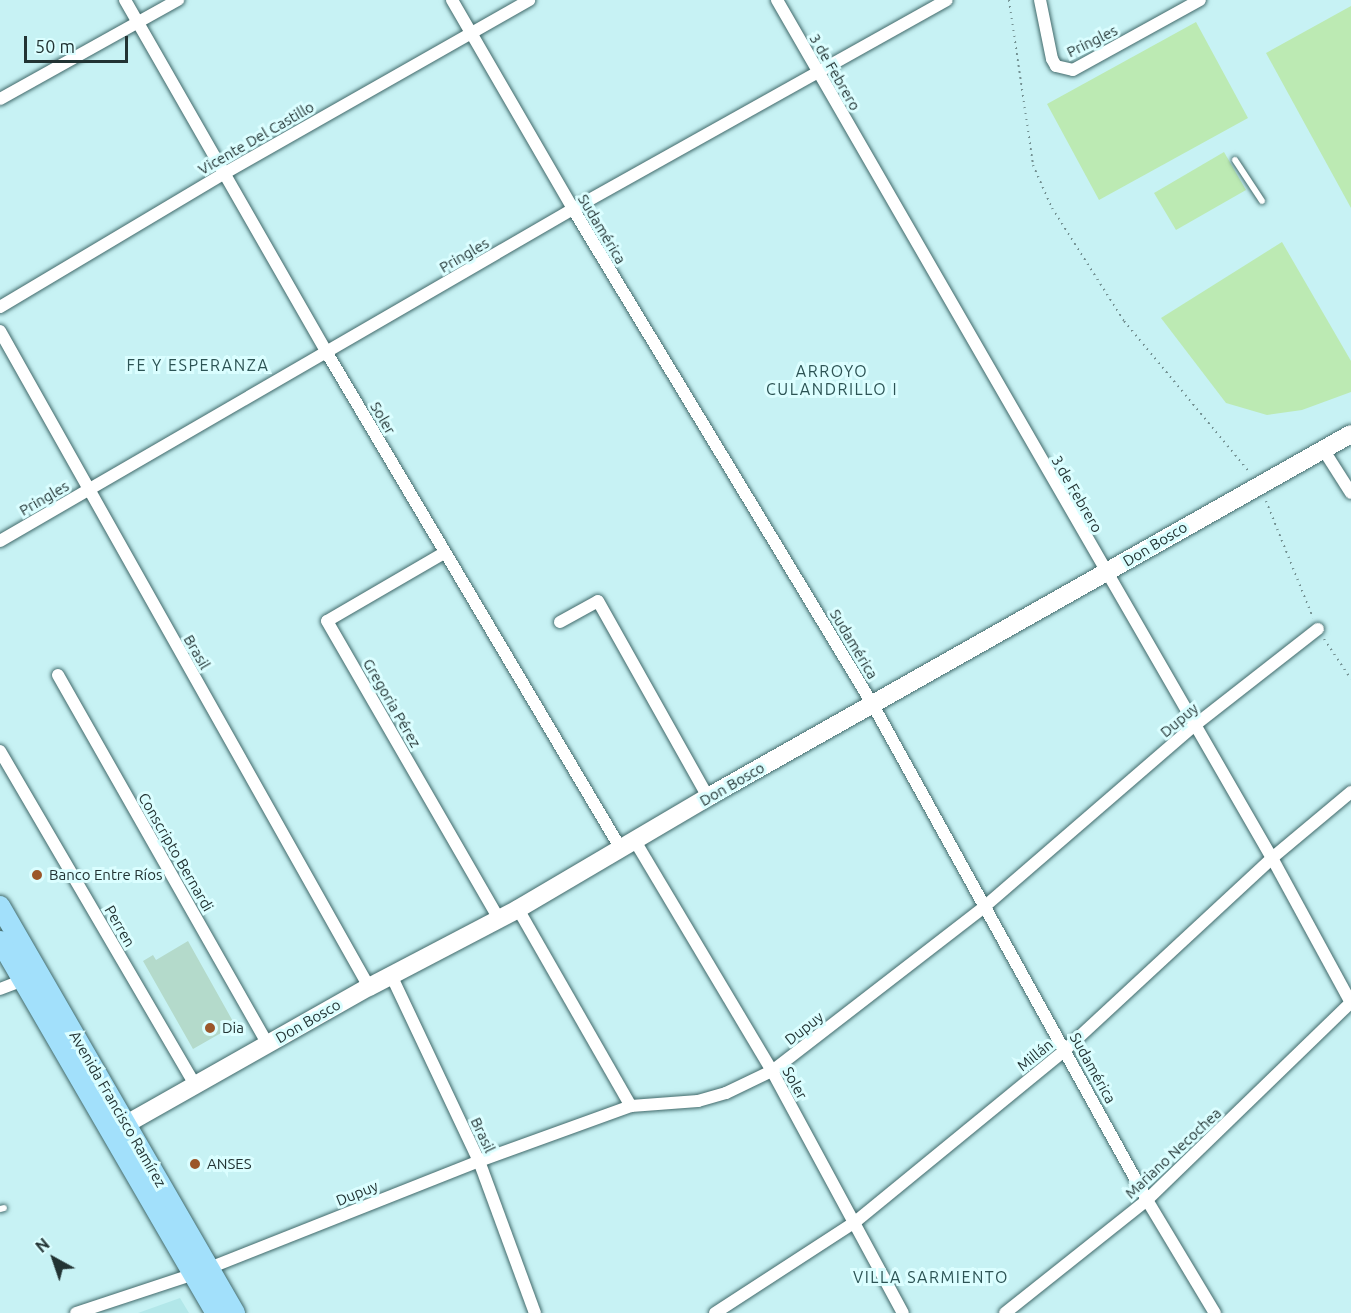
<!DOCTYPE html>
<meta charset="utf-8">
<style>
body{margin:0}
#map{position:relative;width:1351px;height:1313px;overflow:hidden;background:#c7f2f4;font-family:Ubuntu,sans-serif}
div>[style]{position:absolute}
.built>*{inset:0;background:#b2e7e9}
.green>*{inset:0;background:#bceab3}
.building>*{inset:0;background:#b4dacb}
.path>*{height:2px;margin-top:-1px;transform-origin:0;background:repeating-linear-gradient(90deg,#739192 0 1.5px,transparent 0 6px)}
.roads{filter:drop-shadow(0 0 2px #41696a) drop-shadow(0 0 2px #41696a)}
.lane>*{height:6px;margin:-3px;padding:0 3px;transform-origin:3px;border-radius:3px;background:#fff}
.street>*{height:12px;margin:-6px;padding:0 6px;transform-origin:6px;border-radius:6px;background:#fff}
.secondary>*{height:18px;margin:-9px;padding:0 9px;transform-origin:9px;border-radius:9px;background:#fff}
.primary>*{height:20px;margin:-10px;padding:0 10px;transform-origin:10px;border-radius:10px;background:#a2e0fb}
.dots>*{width:16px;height:16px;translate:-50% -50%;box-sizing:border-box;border:3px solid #dbfeff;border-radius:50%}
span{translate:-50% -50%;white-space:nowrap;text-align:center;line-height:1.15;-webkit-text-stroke:6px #dbfeff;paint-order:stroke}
.street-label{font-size:15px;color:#233}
.poi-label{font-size:15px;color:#233}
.left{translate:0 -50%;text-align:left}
.neighbourhood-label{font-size:16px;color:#2c5354;letter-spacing:1.5px}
.north{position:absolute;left:24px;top:1229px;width:60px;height:60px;-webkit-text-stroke:4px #dbfeff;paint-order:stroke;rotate:320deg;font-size:16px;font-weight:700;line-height:24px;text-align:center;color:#233}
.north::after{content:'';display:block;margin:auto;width:21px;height:27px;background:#233;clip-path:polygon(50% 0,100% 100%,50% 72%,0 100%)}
.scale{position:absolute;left:24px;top:36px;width:104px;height:27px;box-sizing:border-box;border:3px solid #233;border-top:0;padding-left:8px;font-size:18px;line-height:21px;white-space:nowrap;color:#233;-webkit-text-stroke:4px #dbfeff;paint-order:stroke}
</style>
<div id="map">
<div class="built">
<div style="clip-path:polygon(180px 1298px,189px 1313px,138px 1313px)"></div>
</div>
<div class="green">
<div style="clip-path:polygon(1351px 6px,1351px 208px,1266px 53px)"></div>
<div style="clip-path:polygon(1196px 22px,1248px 118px,1099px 200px,1047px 104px)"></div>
<div style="clip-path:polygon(1224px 152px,1246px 190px,1176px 230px,1154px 193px)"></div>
<div style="clip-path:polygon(1282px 242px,1351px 361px,1351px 392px,1302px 410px,1267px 415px,1226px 403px,1161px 318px)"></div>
</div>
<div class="building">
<div style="clip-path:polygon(188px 941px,235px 1025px,193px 1049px,143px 961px,153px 955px,156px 960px)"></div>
</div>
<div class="path">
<div style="left:1009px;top:0;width:167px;rotate:81.7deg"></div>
<div style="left:1033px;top:165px;width:47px;rotate:66.2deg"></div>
<div style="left:1052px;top:208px;width:134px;rotate:57.5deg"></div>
<div style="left:1124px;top:321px;width:197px;rotate:50.3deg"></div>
<div style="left:1266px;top:501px;width:126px;rotate:68.1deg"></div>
<div style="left:1324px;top:639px;width:48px;rotate:56deg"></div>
</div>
<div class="roads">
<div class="lane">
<div style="left:1235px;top:160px;width:49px;rotate:56.6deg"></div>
<div style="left:0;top:1209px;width:4px;rotate:-14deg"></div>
</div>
<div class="street">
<div style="left:125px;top:0;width:407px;rotate:60.2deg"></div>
<div style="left:327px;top:353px;width:577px;rotate:59.34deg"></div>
<div style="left:452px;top:0;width:241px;rotate:59.9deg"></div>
<div style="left:573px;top:209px;width:580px;rotate:58.83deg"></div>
<div style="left:873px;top:705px;width:566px;rotate:61.03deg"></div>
<div style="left:1147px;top:1200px;width:132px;rotate:59deg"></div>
<div style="left:777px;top:0;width:991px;rotate:60.02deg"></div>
<div style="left:1272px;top:858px;width:165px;rotate:61.4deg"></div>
<div style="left:1040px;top:0;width:60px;rotate:78.5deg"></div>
<div style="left:1052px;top:59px;width:8px;rotate:60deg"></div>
<div style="left:1056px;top:66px;width:17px;rotate:13deg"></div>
<div style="left:1073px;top:70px;width:145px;rotate:-28.9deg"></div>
<div style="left:0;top:99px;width:204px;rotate:-29.1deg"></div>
<div style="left:0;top:307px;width:262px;rotate:-30.8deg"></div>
<div style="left:225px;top:173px;width:350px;rotate:-29.6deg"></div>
<div style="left:0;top:331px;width:753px;rotate:60.64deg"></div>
<div style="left:1323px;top:449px;width:52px;rotate:57.5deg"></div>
<div style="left:0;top:541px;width:662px;rotate:-30.09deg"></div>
<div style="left:573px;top:209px;width:428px;rotate:-29.2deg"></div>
<div style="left:444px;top:553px;width:135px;rotate:149.8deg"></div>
<div style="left:327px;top:621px;width:344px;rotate:60deg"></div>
<div style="left:560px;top:622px;width:43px;rotate:-28.9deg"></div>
<div style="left:598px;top:601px;width:225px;rotate:60.7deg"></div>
<div style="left:58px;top:675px;width:425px;rotate:60.4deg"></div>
<div style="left:0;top:751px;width:388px;rotate:59.7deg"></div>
<div style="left:635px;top:841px;width:268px;rotate:59.2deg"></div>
<div style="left:772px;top:1071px;width:275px;rotate:61.6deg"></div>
<div style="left:518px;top:909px;width:227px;rotate:60.2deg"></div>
<div style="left:391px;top:975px;width:206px;rotate:64.7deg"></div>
<div style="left:479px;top:1161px;width:162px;rotate:69.8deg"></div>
<div style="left:0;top:989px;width:31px;rotate:-21deg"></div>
<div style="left:76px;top:1313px;width:124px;rotate:-18.3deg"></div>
<div style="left:194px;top:1274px;width:307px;rotate:-21.6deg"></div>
<div style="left:479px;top:1161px;width:162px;rotate:-19.9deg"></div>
<div style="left:631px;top:1106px;width:67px;rotate:-4.3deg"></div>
<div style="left:698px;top:1101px;width:29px;rotate:-16deg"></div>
<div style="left:726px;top:1093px;width:51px;rotate:-25.6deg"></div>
<div style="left:772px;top:1071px;width:268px;rotate:-37.7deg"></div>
<div style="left:984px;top:907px;width:279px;rotate:-40.8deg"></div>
<div style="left:1195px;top:725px;width:156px;rotate:-38deg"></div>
<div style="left:715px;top:1313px;width:167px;rotate:-33deg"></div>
<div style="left:855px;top:1222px;width:273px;rotate:-39.3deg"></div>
<div style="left:1066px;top:1049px;width:281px;rotate:-42.8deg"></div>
<div style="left:1272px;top:858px;width:103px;rotate:-39.9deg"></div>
<div style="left:1005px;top:1313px;width:181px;rotate:-38.5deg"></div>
<div style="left:1147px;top:1200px;width:284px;rotate:-44.1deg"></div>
</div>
<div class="secondary">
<div style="left:114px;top:1131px;width:293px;rotate:-29.5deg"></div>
<div style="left:369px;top:987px;width:168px;rotate:-27.6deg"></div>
<div style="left:518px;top:909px;width:221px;rotate:-30.5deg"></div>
<div style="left:708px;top:797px;width:738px;rotate:-29.45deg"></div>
</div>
<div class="primary">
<div style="left:0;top:906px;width:470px;rotate:60deg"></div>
<div style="left:0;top:941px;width:430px;rotate:59.9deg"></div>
</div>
</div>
<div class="dots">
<div style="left:37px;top:875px;background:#9b572a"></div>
<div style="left:210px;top:1028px;background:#9b572a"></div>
<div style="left:195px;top:1164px;background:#9b572a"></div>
</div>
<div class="street-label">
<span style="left:1092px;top:41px;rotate:-26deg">Pringles</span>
<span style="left:835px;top:72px;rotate:60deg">3 de Febrero</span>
<span style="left:256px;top:138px;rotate:-30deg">Vicente Del Castillo</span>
<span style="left:602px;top:229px;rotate:59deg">Sudamérica</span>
<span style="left:464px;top:255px;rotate:-30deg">Pringles</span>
<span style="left:383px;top:418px;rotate:60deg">Soler</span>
<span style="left:1077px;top:494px;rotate:60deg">3 de Febrero</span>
<span style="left:44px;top:498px;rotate:-30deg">Pringles</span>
<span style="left:1155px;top:544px;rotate:-31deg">Don Bosco</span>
<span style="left:854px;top:644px;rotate:59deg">Sudamérica</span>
<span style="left:197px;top:652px;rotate:60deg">Brasil</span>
<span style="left:392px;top:703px;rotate:60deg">Gregoria Pérez</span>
<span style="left:1179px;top:720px;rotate:-40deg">Dupuy</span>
<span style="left:732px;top:784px;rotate:-30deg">Don Bosco</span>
<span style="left:176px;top:852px;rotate:60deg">Conscripto Bernardi</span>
<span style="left:120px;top:926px;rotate:60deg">Perren</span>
<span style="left:308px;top:1021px;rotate:-30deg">Don Bosco</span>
<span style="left:804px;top:1028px;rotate:-38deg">Dupuy</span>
<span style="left:1035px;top:1055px;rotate:-39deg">Millán</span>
<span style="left:1093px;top:1068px;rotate:61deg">Sudamérica</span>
<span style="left:795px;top:1083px;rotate:61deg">Soler</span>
<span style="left:118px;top:1109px;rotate:60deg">Avenida Francisco Ramírez</span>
<span style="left:483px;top:1135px;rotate:65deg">Brasil</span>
<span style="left:1173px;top:1153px;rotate:-43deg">Mariano Necochea</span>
<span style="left:357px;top:1193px;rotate:-22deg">Dupuy</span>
</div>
<div class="poi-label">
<span class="left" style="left:49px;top:875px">Banco Entre Ríos</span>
<span class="left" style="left:222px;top:1028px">Dia</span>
<span class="left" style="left:207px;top:1164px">ANSES</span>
</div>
<div class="neighbourhood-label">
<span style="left:198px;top:365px">FE Y ESPERANZA</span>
<span style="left:832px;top:380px">ARROYO<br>CULANDRILLO I</span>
<span style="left:931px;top:1277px">VILLA SARMIENTO</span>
</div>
<div class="north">N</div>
<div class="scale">50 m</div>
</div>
